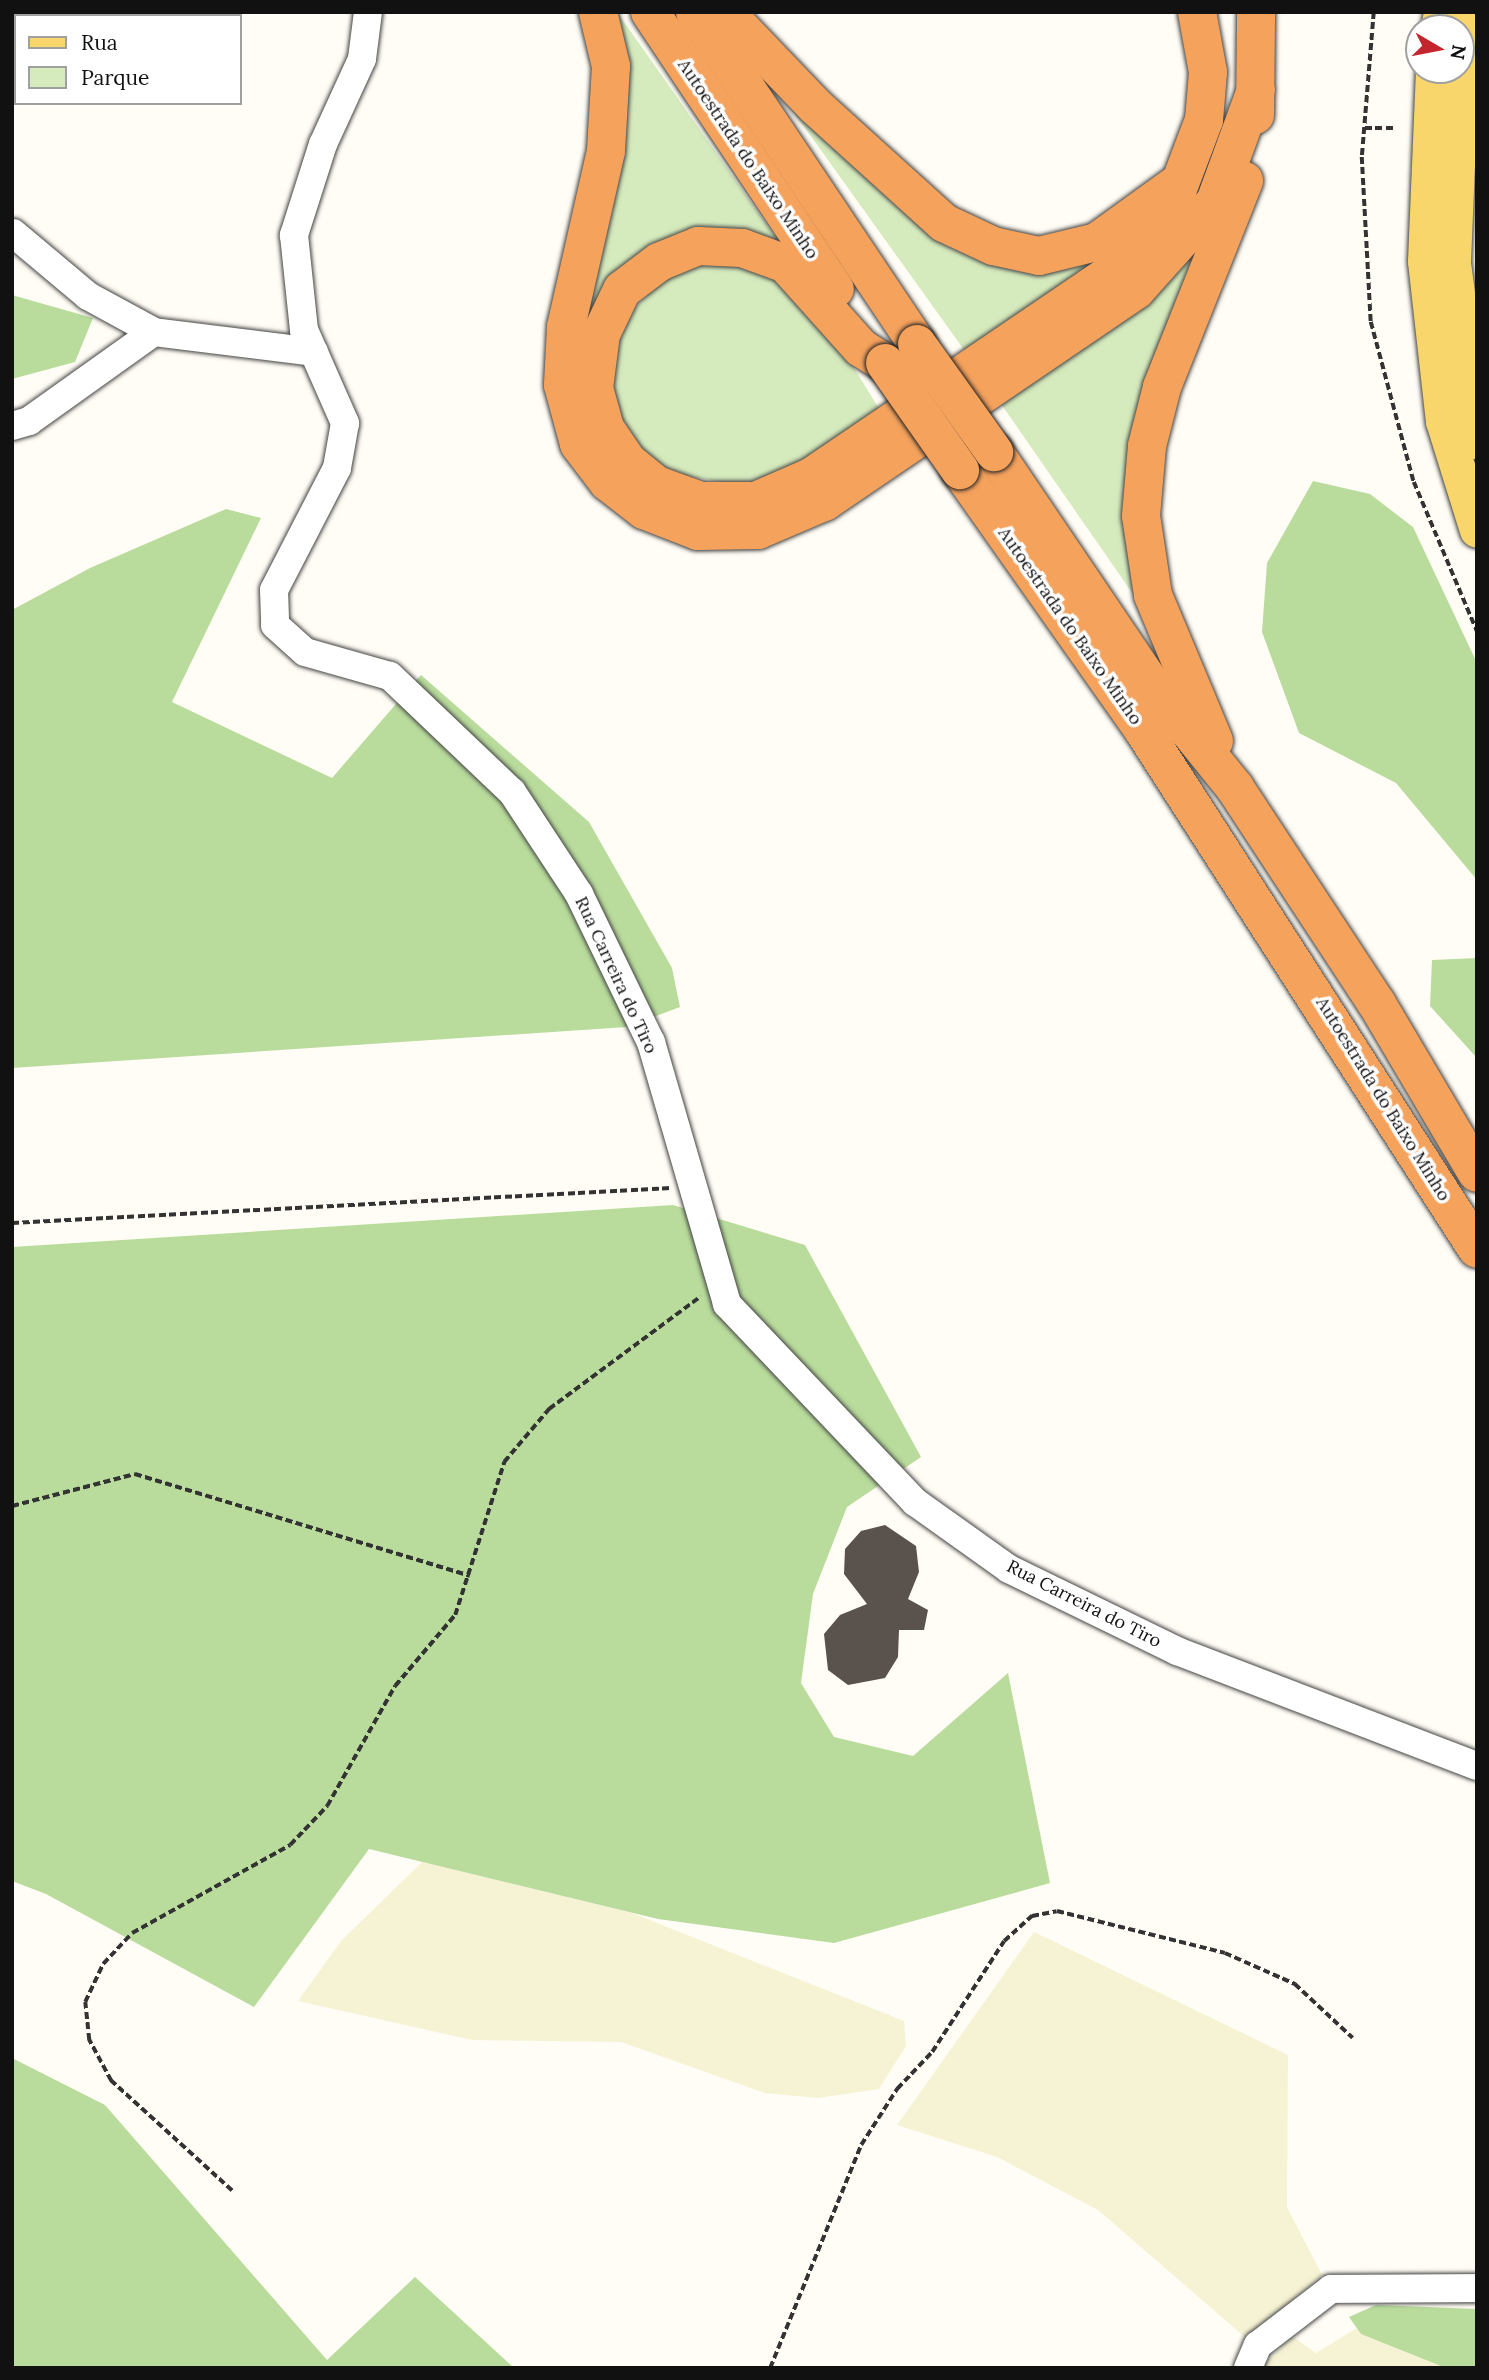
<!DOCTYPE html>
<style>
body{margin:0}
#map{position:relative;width:1489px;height:2380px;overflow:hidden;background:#fffdf5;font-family:Lora,serif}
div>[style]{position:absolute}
.farmland>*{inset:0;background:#f6f3d4}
.green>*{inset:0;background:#d5ebbd}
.forest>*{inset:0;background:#b9dc9c}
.building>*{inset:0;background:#5a524d}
.path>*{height:3.5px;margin-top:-1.75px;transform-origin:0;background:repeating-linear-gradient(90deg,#333 0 7px,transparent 0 10.5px)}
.roads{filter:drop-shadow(0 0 2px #444) drop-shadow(0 0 2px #444)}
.minor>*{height:28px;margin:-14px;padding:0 14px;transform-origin:14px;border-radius:14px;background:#fff}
.major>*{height:35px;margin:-17.5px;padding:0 17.5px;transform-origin:17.5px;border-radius:17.5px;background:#f9d66b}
.highway>*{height:38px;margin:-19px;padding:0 19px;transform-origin:19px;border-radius:19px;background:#f5a25d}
.bridges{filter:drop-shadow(0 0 2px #222) drop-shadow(0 0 2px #222)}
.highway-bridge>*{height:38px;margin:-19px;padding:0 19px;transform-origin:19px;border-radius:19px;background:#f5a25d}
span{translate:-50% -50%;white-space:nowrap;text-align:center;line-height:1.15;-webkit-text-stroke:7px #fff;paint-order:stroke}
.street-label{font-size:18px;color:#111}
.frame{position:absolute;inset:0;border:14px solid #111;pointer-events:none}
.legend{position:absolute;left:14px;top:14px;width:228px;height:91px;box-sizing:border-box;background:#fff;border:2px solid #a0a0a0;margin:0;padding:9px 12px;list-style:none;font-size:21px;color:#111}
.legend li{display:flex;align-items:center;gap:14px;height:35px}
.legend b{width:35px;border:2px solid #a0a0a0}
.north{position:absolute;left:1405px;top:14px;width:70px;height:70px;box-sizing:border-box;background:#fff;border:2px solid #a0a0a0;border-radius:50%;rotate:100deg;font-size:19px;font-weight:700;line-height:28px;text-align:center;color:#111}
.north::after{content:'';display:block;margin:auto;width:24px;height:32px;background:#c4262e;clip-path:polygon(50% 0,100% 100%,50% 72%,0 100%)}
</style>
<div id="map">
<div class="farmland">
<div style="clip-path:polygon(422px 1862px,632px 1913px,904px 2021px,906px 2046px,879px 2089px,818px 2098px,765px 2093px,621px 2042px,472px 2040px,298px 2001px,341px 1941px)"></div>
<div style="clip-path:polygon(1034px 1932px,1288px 2055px,1287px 2207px,1322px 2275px,1247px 2339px,1098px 2210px,997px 2157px,897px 2125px)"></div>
<div style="clip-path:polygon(1357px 2328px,1446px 2368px,1261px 2368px,1292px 2336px,1316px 2353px)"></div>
</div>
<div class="green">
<div style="clip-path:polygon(617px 12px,779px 242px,731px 232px,583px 327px)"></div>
<div style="clip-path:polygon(767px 75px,946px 246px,987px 264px,1100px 259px,967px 354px)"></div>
<div style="clip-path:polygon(1207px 238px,1153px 372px,1142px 607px,999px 401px)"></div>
<div style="clip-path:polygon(720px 262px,760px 270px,818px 309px,881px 412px,789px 468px,742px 485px,672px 474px,642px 452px,623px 426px,612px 390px,612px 351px,628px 315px,659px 283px,687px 268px)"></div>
</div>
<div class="forest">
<div style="clip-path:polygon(12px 295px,93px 318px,75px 362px,12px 379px)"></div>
<div style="clip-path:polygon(1313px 481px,1370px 494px,1413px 527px,1477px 663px,1477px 880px,1396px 783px,1299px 733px,1262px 632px,1267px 563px)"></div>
<div style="clip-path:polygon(226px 509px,261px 518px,172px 702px,332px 778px,421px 675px,589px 822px,672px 968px,680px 1007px,627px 1027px,12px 1068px,12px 610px,90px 568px)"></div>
<div style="clip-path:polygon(1477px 958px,1477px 1057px,1476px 1057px,1430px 1006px,1432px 960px)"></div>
<div style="clip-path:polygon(673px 1205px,805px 1245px,921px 1457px,847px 1507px,813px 1594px,801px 1683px,834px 1737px,913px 1756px,1008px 1673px,1050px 1883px,834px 1943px,658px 1919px,369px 1849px,254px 2007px,46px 1894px,12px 1881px,12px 1247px)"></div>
<div style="clip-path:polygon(12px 2058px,105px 2105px,327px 2360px,415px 2277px,514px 2368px,12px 2368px)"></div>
<div style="clip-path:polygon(1376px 2305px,1477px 2309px,1477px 2368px,1446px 2368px,1361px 2334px,1349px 2317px)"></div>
</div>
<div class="building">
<div style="clip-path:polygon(885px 1525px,916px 1546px,919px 1572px,908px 1599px,928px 1610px,924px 1630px,899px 1630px,898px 1657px,885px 1678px,848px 1685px,828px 1670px,824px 1634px,840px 1615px,867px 1604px,844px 1574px,845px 1549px,861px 1531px)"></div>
</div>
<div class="path">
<div style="left:1374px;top:12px;width:145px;rotate:94.7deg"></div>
<div style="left:1362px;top:157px;width:165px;rotate:86.9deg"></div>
<div style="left:1371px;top:322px;width:166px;rotate:75deg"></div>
<div style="left:1414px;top:482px;width:162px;rotate:67.1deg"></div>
<div style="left:1365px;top:128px;width:30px"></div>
<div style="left:12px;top:1223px;width:660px;rotate:-3.04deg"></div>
<div style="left:12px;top:1506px;width:127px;rotate:-14.6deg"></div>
<div style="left:135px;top:1474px;width:350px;rotate:16.9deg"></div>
<div style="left:232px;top:2191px;width:164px;rotate:-137.7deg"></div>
<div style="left:111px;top:2081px;width:47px;rotate:-118.2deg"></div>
<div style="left:89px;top:2040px;width:38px;rotate:-96deg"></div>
<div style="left:85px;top:2002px;width:42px;rotate:-64.7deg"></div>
<div style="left:103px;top:1964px;width:42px;rotate:-46.9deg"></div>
<div style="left:132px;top:1933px;width:181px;rotate:-29.1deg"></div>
<div style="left:290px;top:1845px;width:54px;rotate:-46.5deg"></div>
<div style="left:327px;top:1806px;width:138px;rotate:-60.5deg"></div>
<div style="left:395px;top:1686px;width:93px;rotate:-49.8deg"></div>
<div style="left:455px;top:1615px;width:161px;rotate:-72.2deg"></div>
<div style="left:504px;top:1462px;width:70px;rotate:-49.7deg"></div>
<div style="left:549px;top:1409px;width:189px;rotate:-36.6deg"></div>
<div style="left:770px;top:2368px;width:241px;rotate:-67.8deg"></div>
<div style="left:861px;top:2145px;width:67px;rotate:-57.3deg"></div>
<div style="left:897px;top:2089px;width:51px;rotate:-46.6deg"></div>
<div style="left:932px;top:2052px;width:132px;rotate:-57deg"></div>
<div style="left:1004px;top:1941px;width:38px;rotate:-42deg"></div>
<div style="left:1032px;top:1916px;width:25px;rotate:-11deg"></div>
<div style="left:1057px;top:1911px;width:173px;rotate:14deg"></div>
<div style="left:1225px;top:1953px;width:77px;rotate:23.9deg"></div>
<div style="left:1295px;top:1984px;width:79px;rotate:43deg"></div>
</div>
<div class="roads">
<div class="minor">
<div style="left:368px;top:12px;width:47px;rotate:97.3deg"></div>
<div style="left:362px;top:59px;width:94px;rotate:114.6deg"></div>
<div style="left:323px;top:144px;width:96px;rotate:107.7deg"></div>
<div style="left:294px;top:235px;width:96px;rotate:84deg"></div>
<div style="left:304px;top:330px;width:102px;rotate:66.2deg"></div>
<div style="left:345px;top:423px;width:46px;rotate:100.1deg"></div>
<div style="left:337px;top:468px;width:137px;rotate:117.3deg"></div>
<div style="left:274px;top:590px;width:35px;rotate:88deg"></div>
<div style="left:275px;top:625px;width:40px;rotate:42deg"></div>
<div style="left:305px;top:652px;width:88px;rotate:15.8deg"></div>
<div style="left:390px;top:676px;width:168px;rotate:43.6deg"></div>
<div style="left:512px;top:792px;width:122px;rotate:56.7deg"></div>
<div style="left:579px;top:894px;width:165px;rotate:64.1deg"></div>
<div style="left:651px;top:1042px;width:273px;rotate:73.8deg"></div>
<div style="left:727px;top:1304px;width:273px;rotate:46.5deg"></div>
<div style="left:915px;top:1502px;width:115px;rotate:35.5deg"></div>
<div style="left:1009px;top:1569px;width:187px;rotate:26deg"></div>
<div style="left:1177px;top:1651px;width:321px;rotate:21deg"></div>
<div style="left:13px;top:233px;width:98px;rotate:40deg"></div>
<div style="left:88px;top:296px;width:75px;rotate:28.6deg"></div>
<div style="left:12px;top:426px;width:18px;rotate:-16deg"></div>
<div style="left:29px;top:421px;width:153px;rotate:-35.5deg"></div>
<div style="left:154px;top:332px;width:161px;rotate:7.1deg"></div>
<div style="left:1248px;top:2368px;width:25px;rotate:-67deg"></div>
<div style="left:1258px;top:2345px;width:92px;rotate:-37.5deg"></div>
<div style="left:1331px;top:2289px;width:146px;rotate:-0.4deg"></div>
</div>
<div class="major">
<div style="left:1438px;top:28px;width:16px;rotate:-79deg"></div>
<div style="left:1461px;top:69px;width:58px;rotate:-81deg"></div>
<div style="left:1433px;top:70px;width:191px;rotate:92.4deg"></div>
<div style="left:1425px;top:261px;width:161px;rotate:83.6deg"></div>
<div style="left:1443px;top:421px;width:114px;rotate:72.7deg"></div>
<div style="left:1461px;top:70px;width:193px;rotate:92.4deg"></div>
<div style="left:1453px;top:263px;width:180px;rotate:82.3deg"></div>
</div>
<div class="highway">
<div style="left:598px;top:12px;width:56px;rotate:76.5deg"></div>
<div style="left:611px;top:66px;width:85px;rotate:93.4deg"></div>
<div style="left:606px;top:151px;width:180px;rotate:102.8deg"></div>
<div style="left:566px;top:327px;width:58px;rotate:93deg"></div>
<div style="left:563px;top:385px;width:61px;rotate:74.8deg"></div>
<div style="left:579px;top:444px;width:48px;rotate:52.7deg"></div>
<div style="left:608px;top:482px;width:46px;rotate:37.9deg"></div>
<div style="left:644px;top:510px;width:58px;rotate:21.3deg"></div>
<div style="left:698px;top:531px;width:60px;rotate:-1deg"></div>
<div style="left:758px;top:530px;width:72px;rotate:-23deg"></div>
<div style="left:824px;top:502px;width:377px;rotate:-34.2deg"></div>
<div style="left:1136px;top:290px;width:118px;rotate:-48.1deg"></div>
<div style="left:1215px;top:202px;width:119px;rotate:-69.9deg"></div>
<div style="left:650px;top:12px;width:333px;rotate:56.3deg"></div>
<div style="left:695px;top:12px;width:399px;rotate:56.2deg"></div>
<div style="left:725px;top:12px;width:130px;rotate:46.2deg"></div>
<div style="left:815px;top:106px;width:174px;rotate:42.2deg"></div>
<div style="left:944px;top:223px;width:54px;rotate:25.1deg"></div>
<div style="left:993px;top:246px;width:47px;rotate:12.3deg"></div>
<div style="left:1039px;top:256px;width:60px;rotate:-13.6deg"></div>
<div style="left:1097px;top:242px;width:102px;rotate:-35.9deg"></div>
<div style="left:1255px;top:115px;width:103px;rotate:-89.4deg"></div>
<div style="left:885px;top:363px;width:28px;rotate:-148deg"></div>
<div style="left:861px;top:348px;width:113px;rotate:-131.8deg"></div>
<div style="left:786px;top:264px;width:47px;rotate:-160deg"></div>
<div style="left:742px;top:248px;width:44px;rotate:-177.4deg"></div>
<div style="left:698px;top:246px;width:42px;rotate:157.7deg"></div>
<div style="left:659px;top:262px;width:46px;rotate:142.9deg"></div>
<div style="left:622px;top:290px;width:49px;rotate:115.5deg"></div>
<div style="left:601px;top:334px;width:54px;rotate:97.4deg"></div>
<div style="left:594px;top:388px;width:41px;rotate:74.6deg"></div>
<div style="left:605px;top:428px;width:40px;rotate:56deg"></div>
<div style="left:627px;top:461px;width:38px;rotate:39deg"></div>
<div style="left:657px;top:485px;width:47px;rotate:20deg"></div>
<div style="left:701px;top:501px;width:55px"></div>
<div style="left:756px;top:501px;width:60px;rotate:-23.6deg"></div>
<div style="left:811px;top:477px;width:374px;rotate:-34.2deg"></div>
<div style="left:1120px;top:267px;width:55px;rotate:-40.6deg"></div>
<div style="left:1162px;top:231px;width:119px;rotate:-69.3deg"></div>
<div style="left:1204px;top:120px;width:48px;rotate:-85.2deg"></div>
<div style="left:1208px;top:72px;width:61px;rotate:-100.4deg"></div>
<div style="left:994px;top:452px;width:282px;rotate:55.9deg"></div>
<div style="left:1152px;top:685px;width:132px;rotate:51.1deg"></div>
<div style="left:1235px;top:788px;width:258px;rotate:56.7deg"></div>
<div style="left:1377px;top:1004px;width:196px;rotate:59.4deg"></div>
<div style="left:960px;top:470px;width:316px;rotate:54.8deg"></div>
<div style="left:1142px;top:728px;width:619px;rotate:57.26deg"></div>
<div style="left:1214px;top:741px;width:158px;rotate:-112.7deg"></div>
<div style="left:1153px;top:595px;width:80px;rotate:-98.6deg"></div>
<div style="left:1141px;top:516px;width:70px;rotate:-85.1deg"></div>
<div style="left:1147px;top:446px;width:61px;rotate:-75.7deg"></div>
<div style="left:1162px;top:387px;width:222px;rotate:-68.3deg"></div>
</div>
</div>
<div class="bridges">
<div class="highway-bridge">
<div style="left:917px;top:344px;width:133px;rotate:54.5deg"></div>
<div style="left:885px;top:363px;width:131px;rotate:55deg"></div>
</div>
</div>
<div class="street-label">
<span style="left:748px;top:159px;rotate:56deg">Autoestrada do Baixo Minho</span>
<span style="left:1070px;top:626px;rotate:55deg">Autoestrada do Baixo Minho</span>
<span style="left:616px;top:975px;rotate:65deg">Rua Carreira do Tiro</span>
<span style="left:1383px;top:1099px;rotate:58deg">Autoestrada do Baixo Minho</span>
<span style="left:1084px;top:1604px;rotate:27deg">Rua Carreira do Tiro</span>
</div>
<div class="frame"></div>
<ul class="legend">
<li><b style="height:9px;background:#f9d66b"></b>Rua</li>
<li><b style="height:19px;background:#d5ebbd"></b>Parque</li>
</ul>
<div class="north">N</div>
</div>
